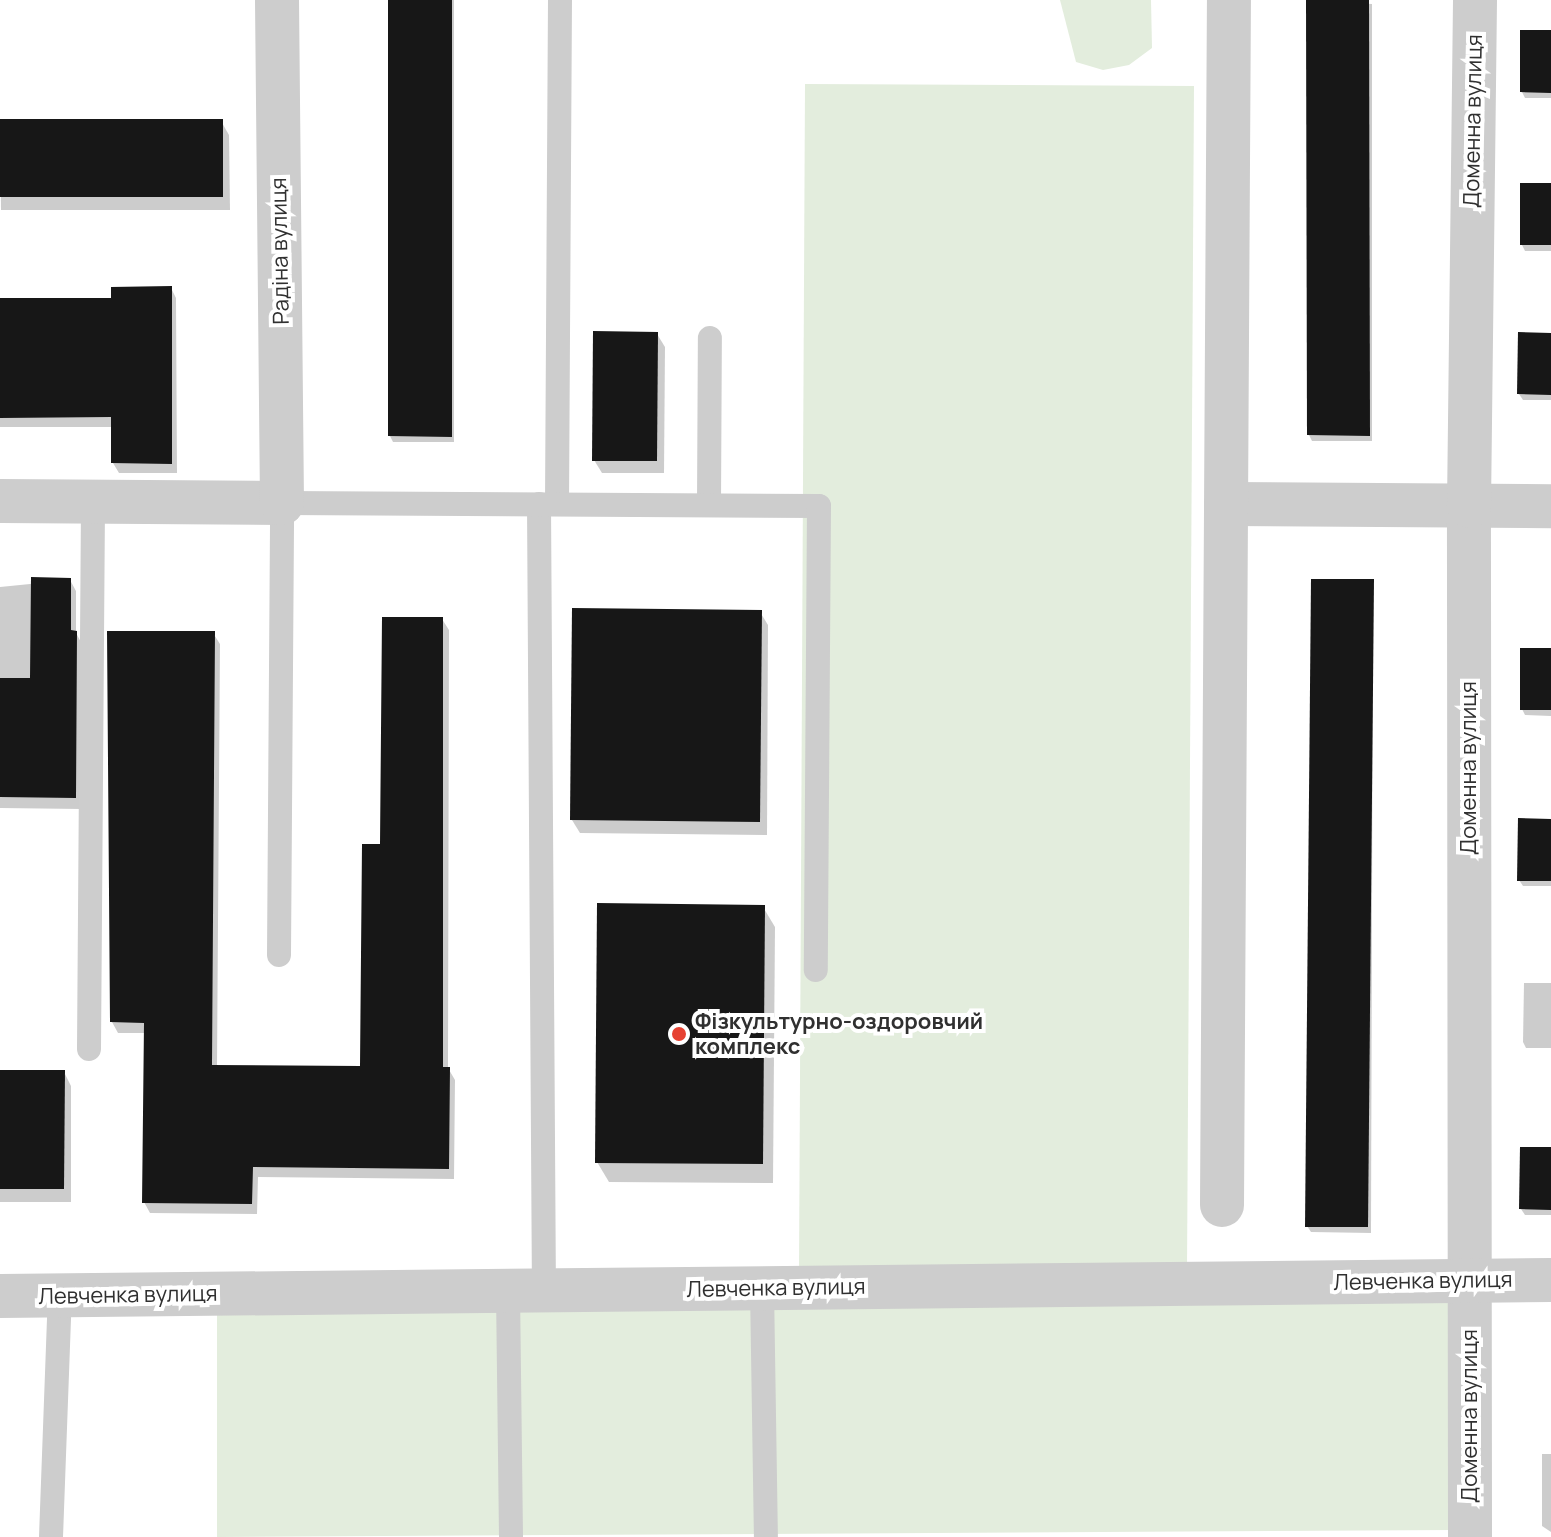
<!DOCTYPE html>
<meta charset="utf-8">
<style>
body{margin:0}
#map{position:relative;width:1551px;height:1537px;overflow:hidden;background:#fff;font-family:Manrope,sans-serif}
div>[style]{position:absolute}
.green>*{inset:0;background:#e3eddd}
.shadow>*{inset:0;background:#0003}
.building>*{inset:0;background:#171717}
.service>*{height:24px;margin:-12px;padding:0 12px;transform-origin:12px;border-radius:12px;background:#cdcdcd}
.minor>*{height:44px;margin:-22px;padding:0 22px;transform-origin:22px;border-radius:22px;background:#cdcdcd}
.tertiary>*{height:44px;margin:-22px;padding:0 22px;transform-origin:22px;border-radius:22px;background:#cdcdcd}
.dots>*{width:22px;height:22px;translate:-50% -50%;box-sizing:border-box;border:4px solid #fff;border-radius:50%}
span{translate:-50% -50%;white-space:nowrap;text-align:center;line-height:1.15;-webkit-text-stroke:8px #fff;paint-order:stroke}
.street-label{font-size:22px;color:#303030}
.poi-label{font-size:22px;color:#303030;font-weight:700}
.left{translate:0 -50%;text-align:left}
</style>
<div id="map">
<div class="green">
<div style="clip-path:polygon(1060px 0,1151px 0,1152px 48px,1129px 65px,1103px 70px,1076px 62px)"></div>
<div style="clip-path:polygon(805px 84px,1194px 86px,1187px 1272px,799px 1276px)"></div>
<div style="clip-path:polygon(1454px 1295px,1455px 1530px,217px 1537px,217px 1307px)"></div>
</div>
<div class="shadow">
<div style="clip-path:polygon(390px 0,454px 0,454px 442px,393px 442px,390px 436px)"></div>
<div style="clip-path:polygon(1308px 0,1372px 4px,1372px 441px,1312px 441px,1309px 435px)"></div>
<div style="clip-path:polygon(1551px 32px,1551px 98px,1525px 98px,1522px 92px)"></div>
<div style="clip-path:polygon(0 121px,221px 121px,229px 135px,230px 210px,1px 210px)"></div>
<div style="clip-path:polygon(1551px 185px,1551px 251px,1525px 251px,1522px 245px)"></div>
<div style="clip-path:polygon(171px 288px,176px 298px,177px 473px,119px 473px,113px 463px,113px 427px,0 427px,0 300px,113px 300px)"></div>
<div style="clip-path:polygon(657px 334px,665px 347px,664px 473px,602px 473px,594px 460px)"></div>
<div style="clip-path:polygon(1551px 335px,1551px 400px,1523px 400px,1519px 394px)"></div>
<div style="clip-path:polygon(70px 580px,76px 591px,76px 633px,82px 644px,81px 809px,0 808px,0 587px)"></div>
<div style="clip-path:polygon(1373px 581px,1371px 1233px,1311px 1232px,1307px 1226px)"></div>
<div style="clip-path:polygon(760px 612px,768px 625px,767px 835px,580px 833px,572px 820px)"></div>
<div style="clip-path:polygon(442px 619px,449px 630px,448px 1068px,455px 1080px,454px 1179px,258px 1177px,257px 1214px,150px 1213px,144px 1202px,145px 1033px,118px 1033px,112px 1022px,213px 633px,220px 644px,217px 1067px,362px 1068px)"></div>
<div style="clip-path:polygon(1551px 650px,1551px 716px,1525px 715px,1522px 709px)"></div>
<div style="clip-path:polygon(1551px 821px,1551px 886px,1523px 886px,1519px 880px)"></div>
<div style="clip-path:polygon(763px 907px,775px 927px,773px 1183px,609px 1182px,597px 1162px)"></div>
<div style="clip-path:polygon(1524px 983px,1551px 983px,1551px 1048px,1526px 1048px,1523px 1042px)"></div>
<div style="clip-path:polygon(0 1071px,64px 1072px,71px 1086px,71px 1202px,0 1202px)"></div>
<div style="clip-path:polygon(1551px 1149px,1551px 1215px,1525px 1215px,1521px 1209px)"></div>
<div style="clip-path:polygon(1542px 1454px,1551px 1454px,1551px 1532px,1542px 1526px)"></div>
</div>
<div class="building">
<div style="clip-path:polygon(388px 0,452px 0,452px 437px,388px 436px)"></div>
<div style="clip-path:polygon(1306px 0,1369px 0,1370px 436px,1307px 435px)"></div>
<div style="clip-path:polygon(1520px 30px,1551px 30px,1551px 93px,1520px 92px)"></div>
<div style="clip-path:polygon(0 119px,223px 119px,223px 197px,0 197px)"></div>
<div style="clip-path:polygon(1520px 183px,1551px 183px,1551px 245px,1520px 245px)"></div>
<div style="clip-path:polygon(172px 286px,172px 464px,111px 463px,111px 417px,0 418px,0 298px,111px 298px,111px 287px)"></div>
<div style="clip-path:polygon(593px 331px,658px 332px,657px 461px,592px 461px)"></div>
<div style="clip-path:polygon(1518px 332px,1551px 333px,1551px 395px,1517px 394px)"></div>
<div style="clip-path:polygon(31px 577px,71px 578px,71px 630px,77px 631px,76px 798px,0 797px,0 678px,30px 678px)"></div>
<div style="clip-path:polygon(1311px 579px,1374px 579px,1368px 1227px,1305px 1227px)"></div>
<div style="clip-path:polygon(572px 608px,762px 610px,760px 822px,570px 820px)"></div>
<div style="clip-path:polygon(382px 617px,443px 617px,443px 1067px,450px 1067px,449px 1169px,253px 1167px,252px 1204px,142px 1203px,144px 1023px,110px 1022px,107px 631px,215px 631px,212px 1065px,360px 1066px,362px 844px,380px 844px)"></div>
<div style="clip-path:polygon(1520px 648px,1551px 648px,1551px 710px,1520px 710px)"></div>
<div style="clip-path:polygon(1518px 818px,1551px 819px,1551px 881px,1517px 881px)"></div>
<div style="clip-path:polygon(597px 903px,765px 905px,763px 1164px,595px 1163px)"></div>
<div style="clip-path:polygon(0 1070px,65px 1070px,64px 1189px,0 1189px)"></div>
<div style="clip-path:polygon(1520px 1147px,1551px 1147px,1551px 1210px,1519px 1209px)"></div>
</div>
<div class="service">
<div style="left:539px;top:504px;width:787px;rotate:89.64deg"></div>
<div style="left:557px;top:504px;width:504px;rotate:-89.66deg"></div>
<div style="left:709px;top:505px;width:167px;rotate:-89.7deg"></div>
<div style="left:279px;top:955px;width:452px;rotate:-89.6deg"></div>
<div style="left:282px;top:503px;width:537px;rotate:0.32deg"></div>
<div style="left:819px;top:506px;width:464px;rotate:90.4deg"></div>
<div style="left:89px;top:1049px;width:547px;rotate:-89.58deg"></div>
<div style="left:762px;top:1288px;width:249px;rotate:89.1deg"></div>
<div style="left:508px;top:1291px;width:246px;rotate:89.3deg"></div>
<div style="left:51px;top:1537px;width:241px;rotate:-87.9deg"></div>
</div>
<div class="minor">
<div style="left:0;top:501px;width:282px;rotate:0.4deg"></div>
<div style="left:282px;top:503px;width:503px;rotate:-90.57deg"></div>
<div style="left:1226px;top:504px;width:325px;rotate:0.4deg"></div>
<div style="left:1222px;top:1205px;width:1205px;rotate:-89.67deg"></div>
<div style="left:1470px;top:1537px;width:1031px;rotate:-90.06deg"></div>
<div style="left:1469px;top:506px;width:506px;rotate:-89.32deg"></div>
</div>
<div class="tertiary">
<div style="left:0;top:1296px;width:1551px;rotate:-0.59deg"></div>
</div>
<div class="dots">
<div style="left:679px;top:1034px;background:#e64232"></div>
</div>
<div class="street-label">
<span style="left:1473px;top:121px;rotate:-89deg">Доменна вулиця</span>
<span style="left:280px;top:251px;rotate:-91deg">Радіна вулиця</span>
<span style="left:1469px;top:768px;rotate:-90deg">Доменна вулиця</span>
<span style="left:1423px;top:1281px;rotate:-1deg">Левченка вулиця</span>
<span style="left:776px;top:1288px;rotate:-1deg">Левченка вулиця</span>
<span style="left:128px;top:1295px;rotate:-1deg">Левченка вулиця</span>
<span style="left:1470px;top:1416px;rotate:-90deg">Доменна вулиця</span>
</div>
<div class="poi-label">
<span class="left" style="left:695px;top:1034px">Фізкультурно-оздоровчий<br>комплекс</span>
</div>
</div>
